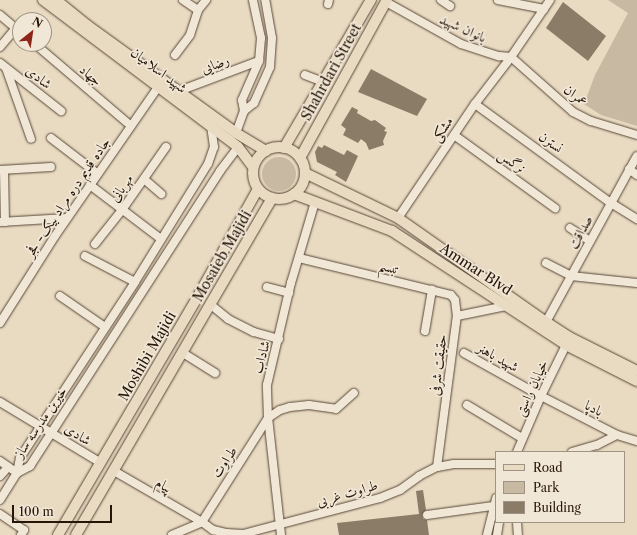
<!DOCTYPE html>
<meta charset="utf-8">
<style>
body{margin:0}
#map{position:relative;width:637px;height:535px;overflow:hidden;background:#e9dac2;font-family:"Libre Caslon Text",Amiri,serif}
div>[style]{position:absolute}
.green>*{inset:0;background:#c8b9a2}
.round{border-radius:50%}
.building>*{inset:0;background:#8b7c68}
.roads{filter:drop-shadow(0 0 1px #574736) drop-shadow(0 0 1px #574736)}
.minor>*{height:8px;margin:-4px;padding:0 4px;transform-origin:4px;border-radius:4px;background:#f1e7d7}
.major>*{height:10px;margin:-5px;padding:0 5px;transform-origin:5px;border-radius:5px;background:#e9dac2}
.major>.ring{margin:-5px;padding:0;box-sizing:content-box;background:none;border:10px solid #e9dac2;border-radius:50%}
span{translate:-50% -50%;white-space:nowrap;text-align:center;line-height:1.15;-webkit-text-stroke:3.5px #f1e7d7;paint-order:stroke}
.street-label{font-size:14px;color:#261607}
.legend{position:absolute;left:495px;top:451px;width:130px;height:72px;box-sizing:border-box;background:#f1e7d7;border:1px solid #a09384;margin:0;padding:5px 7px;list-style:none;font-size:12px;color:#261607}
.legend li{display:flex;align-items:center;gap:8px;height:20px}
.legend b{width:20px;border:1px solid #a09384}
.north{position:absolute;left:12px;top:12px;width:40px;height:40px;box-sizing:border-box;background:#f1e7d7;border:1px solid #a09384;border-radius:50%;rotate:30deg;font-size:11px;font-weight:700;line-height:16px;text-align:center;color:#261607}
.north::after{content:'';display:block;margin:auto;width:14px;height:18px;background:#8f2418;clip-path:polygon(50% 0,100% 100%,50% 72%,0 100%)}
.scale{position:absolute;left:12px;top:505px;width:100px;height:18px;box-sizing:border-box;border:2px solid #261607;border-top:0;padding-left:5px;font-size:12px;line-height:14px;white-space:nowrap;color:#261607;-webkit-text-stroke:3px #f1e7d7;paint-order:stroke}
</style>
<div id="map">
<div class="green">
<div style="clip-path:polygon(608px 0,637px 0,637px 126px,601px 115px,584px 104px,595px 75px,628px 13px)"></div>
<div class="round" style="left:262px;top:157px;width:34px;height:34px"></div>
</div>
<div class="building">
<div style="clip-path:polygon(563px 2px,606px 36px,588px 61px,546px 28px)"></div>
<div style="clip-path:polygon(371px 69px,427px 99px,417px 116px,358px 92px)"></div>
<div style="clip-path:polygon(352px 107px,358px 110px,357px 113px,371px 121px,375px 120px,386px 128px,384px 131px,387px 132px,383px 141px,384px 145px,369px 150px,366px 143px,361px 139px,358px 143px,343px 135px,346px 129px,341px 125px)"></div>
<div style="clip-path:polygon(324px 145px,344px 155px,347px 150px,358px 156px,346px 182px,335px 175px,337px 172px,317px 162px,315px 152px,318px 146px,322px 148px)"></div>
<div style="clip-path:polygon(423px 490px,426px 510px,422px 515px,423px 519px,427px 520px,429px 535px,339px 535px,337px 523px,419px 514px,416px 491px)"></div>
</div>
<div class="roads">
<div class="minor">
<div style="left:183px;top:0;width:18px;rotate:34deg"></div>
<div style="left:441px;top:0;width:11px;rotate:34deg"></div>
<div style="left:498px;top:0;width:47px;rotate:11.1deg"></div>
<div style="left:386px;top:2px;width:86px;rotate:29.2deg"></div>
<div style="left:461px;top:44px;width:40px;rotate:18deg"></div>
<div style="left:499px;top:56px;width:12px;rotate:5deg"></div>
<div style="left:328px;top:4px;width:4px;rotate:-76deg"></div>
<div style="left:0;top:15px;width:26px;rotate:40deg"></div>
<div style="left:35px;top:44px;width:126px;rotate:40.5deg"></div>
<div style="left:0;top:47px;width:25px;rotate:-50deg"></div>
<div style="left:175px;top:55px;width:25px;rotate:-53deg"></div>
<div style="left:190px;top:35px;width:26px;rotate:-72deg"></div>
<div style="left:198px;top:10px;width:13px;rotate:-51deg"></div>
<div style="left:511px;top:57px;width:83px;rotate:41.6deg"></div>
<div style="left:573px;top:112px;width:20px;rotate:27deg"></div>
<div style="left:591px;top:121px;width:48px;rotate:16.9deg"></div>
<div style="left:0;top:63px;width:78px;rotate:38.2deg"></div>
<div style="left:6px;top:68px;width:75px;rotate:70.6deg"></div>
<div style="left:305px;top:75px;width:19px;rotate:21deg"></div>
<div style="left:179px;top:91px;width:85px;rotate:-20.6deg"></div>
<div style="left:475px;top:104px;width:168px;rotate:36.1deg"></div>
<div style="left:611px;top:203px;width:31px;rotate:32deg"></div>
<div style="left:244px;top:111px;width:13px;rotate:-39deg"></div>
<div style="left:254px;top:103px;width:39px;rotate:-66deg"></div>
<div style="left:270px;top:67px;width:29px;rotate:-86deg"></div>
<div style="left:272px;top:38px;width:39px;rotate:-100deg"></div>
<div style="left:244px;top:111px;width:11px;rotate:-100deg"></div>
<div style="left:242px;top:100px;width:43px;rotate:-66.4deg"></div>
<div style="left:259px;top:61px;width:23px;rotate:-85deg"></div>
<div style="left:261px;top:38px;width:39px;rotate:-102deg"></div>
<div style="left:236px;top:133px;width:23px;rotate:-70deg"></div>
<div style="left:454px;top:135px;width:125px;rotate:35.9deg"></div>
<div style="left:51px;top:138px;width:59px;rotate:37.5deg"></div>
<div style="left:629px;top:169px;width:10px;rotate:37deg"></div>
<div style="left:0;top:170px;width:51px;rotate:-3.4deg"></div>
<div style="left:4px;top:170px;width:52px;rotate:88.9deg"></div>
<div style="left:144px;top:179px;width:23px;rotate:41deg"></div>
<div style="left:90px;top:185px;width:89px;rotate:37.3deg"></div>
<div style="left:398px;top:218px;width:138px;rotate:-56deg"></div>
<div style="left:475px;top:104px;width:59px;rotate:-52.5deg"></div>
<div style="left:511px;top:57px;width:69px;rotate:-55.6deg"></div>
<div style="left:0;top:222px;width:67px;rotate:-3.4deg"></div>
<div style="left:570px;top:228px;width:24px;rotate:33deg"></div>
<div style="left:95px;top:244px;width:43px;rotate:-51.5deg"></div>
<div style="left:122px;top:210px;width:77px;rotate:-55.1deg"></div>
<div style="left:85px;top:256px;width:56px;rotate:27.5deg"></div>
<div style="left:299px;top:258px;width:156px;rotate:13.7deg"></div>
<div style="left:451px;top:295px;width:6px;rotate:51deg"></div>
<div style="left:455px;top:300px;width:16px;rotate:83deg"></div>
<div style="left:546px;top:263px;width:28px;rotate:27deg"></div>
<div style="left:571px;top:276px;width:66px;rotate:6.1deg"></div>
<div style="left:267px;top:287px;width:23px;rotate:15deg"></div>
<div style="left:60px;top:296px;width:55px;rotate:34.6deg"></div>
<div style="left:211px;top:305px;width:22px;rotate:39deg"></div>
<div style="left:228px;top:319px;width:29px;rotate:27deg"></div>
<div style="left:254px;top:332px;width:26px;rotate:16deg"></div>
<div style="left:546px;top:322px;width:189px;rotate:-61.3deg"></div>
<div style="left:0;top:323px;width:103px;rotate:-57.7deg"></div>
<div style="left:55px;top:236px;width:183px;rotate:-55.3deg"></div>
<div style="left:425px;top:331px;width:42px;rotate:-80.3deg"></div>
<div style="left:183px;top:353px;width:38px;rotate:32deg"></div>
<div style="left:464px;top:353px;width:88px;rotate:29.2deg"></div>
<div style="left:541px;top:396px;width:85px;rotate:27.2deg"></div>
<div style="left:617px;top:435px;width:21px;rotate:17deg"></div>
<div style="left:0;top:402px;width:118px;rotate:31.1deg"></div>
<div style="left:467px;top:405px;width:64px;rotate:31deg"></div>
<div style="left:517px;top:452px;width:61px;rotate:-66.8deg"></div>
<div style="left:541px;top:396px;width:61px;rotate:-63.9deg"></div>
<div style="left:572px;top:452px;width:26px;rotate:-16deg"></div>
<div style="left:597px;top:445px;width:22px;rotate:-27deg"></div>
<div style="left:0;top:461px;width:21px;rotate:35deg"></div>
<div style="left:437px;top:467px;width:152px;rotate:-82.5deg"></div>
<div style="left:457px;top:316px;width:50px;rotate:-11.5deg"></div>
<div style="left:114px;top:471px;width:102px;rotate:30.1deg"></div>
<div style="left:202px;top:522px;width:14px;rotate:36deg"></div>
<div style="left:213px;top:530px;width:13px;rotate:13deg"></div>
<div style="left:226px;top:533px;width:17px;rotate:3deg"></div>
<div style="left:243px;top:534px;width:142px;rotate:-14.7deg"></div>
<div style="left:380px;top:498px;width:22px;rotate:-22deg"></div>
<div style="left:400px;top:490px;width:24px;rotate:-36deg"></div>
<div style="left:419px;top:476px;width:20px;rotate:-27deg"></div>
<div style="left:437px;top:467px;width:17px;rotate:-10deg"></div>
<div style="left:454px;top:464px;width:42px"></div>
<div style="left:17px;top:473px;width:15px;rotate:-28deg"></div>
<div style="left:30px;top:466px;width:351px;rotate:-57.2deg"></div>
<div style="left:220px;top:171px;width:30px;rotate:-53deg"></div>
<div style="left:0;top:476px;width:12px;rotate:-48deg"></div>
<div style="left:0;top:500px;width:32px;rotate:-58deg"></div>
<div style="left:17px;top:473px;width:15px;rotate:-79deg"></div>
<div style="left:20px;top:458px;width:210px;rotate:-56.8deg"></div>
<div style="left:135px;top:282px;width:139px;rotate:-58.3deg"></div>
<div style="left:208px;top:164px;width:18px;rotate:-71deg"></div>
<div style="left:214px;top:147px;width:21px;rotate:-98deg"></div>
<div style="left:0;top:514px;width:29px;rotate:34deg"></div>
<div style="left:24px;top:530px;width:6px;rotate:121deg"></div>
<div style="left:427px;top:515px;width:67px;rotate:-7.8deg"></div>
<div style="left:202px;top:522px;width:123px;rotate:-57.6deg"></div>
<div style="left:268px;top:418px;width:14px;rotate:-34deg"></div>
<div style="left:280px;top:410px;width:10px;rotate:-17deg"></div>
<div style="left:290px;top:407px;width:19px;rotate:-6deg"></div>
<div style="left:309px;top:405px;width:27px;rotate:8deg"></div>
<div style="left:336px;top:409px;width:24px;rotate:-42deg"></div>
<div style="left:517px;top:522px;width:13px;rotate:86deg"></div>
<div style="left:172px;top:535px;width:33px;rotate:-23deg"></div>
<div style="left:281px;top:535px;width:118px;rotate:-96.3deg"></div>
<div style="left:268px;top:418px;width:33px;rotate:-92deg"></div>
<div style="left:267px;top:385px;width:105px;rotate:-76.8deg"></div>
<div style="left:291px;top:283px;width:84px;rotate:-73.5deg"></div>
<div style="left:487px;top:535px;width:38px;rotate:-76deg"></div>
<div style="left:497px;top:535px;width:13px;rotate:-81deg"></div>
</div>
<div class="major">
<div style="left:43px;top:0;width:244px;rotate:37deg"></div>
<div style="left:238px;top:147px;width:25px;rotate:53deg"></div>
<div style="left:56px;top:0;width:40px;rotate:39deg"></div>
<div style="left:87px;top:25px;width:184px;rotate:35.9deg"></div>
<div style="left:236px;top:133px;width:35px;rotate:31deg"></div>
<div class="ring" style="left:253px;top:147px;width:42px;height:42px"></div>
<div style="left:284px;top:148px;width:172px;rotate:-59.6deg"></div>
<div style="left:300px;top:158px;width:180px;rotate:-61.2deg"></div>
<div style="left:305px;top:173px;width:103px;rotate:25.8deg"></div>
<div style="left:398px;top:218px;width:181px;rotate:35.1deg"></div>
<div style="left:546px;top:322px;width:27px;rotate:33deg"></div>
<div style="left:569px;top:337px;width:76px;rotate:26.6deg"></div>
<div style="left:294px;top:194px;width:105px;rotate:20.7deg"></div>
<div style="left:392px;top:231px;width:208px;rotate:33.2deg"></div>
<div style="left:566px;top:345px;width:80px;rotate:26.9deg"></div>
<div style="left:58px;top:535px;width:275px;rotate:-59.6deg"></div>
<div style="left:197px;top:298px;width:125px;rotate:-60.8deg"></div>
<div style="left:76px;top:535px;width:390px;rotate:-59.8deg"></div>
</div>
</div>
<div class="street-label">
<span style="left:463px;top:28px;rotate:24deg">بانوان شهید</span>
<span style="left:215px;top:64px;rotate:-21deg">رضایی</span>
<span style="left:159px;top:70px;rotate:37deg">شهید اسلامیان</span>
<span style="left:331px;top:72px;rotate:-61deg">Shahrdari Street</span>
<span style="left:91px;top:75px;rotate:40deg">جهاد</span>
<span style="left:39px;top:77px;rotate:38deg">شادی</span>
<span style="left:576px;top:95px;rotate:37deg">عمران</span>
<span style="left:442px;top:129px;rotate:-56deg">مشکی</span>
<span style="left:551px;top:142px;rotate:36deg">نسترن</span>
<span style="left:512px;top:161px;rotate:36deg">نرگس</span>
<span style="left:121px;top:188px;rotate:-55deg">مهربانی</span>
<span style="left:67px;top:197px;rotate:-56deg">جاده قدیم دره مراد بیک- فجر</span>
<span style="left:580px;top:232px;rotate:-61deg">صداقت</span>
<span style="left:222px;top:256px;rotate:-60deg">Mosaieb Majidi</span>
<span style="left:389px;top:267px;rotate:14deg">تبسم</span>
<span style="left:476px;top:269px;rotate:33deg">Ammar Blvd</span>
<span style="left:147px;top:356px;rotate:-60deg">Moshibi Majidi</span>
<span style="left:261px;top:357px;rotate:-75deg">شاداب</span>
<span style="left:498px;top:357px;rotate:29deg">شهید باهنر</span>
<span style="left:438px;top:365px;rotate:-83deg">حقیقت شرفی</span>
<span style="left:531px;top:388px;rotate:-65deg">خیابان راستی</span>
<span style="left:594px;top:408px;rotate:27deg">بادپا</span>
<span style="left:40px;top:422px;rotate:-56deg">خیرین مدرسه ساز</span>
<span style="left:78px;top:434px;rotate:32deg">شادی</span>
<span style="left:224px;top:462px;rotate:-57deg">طراوت</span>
<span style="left:164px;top:485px;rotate:30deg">پیام</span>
<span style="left:347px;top:493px;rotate:-16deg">طراوت غربی</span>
</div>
<ul class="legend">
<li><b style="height:5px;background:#e9dac2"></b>Road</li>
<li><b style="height:11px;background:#c8b9a2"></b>Park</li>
<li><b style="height:11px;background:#8b7c68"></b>Building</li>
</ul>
<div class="north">N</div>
<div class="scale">100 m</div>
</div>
